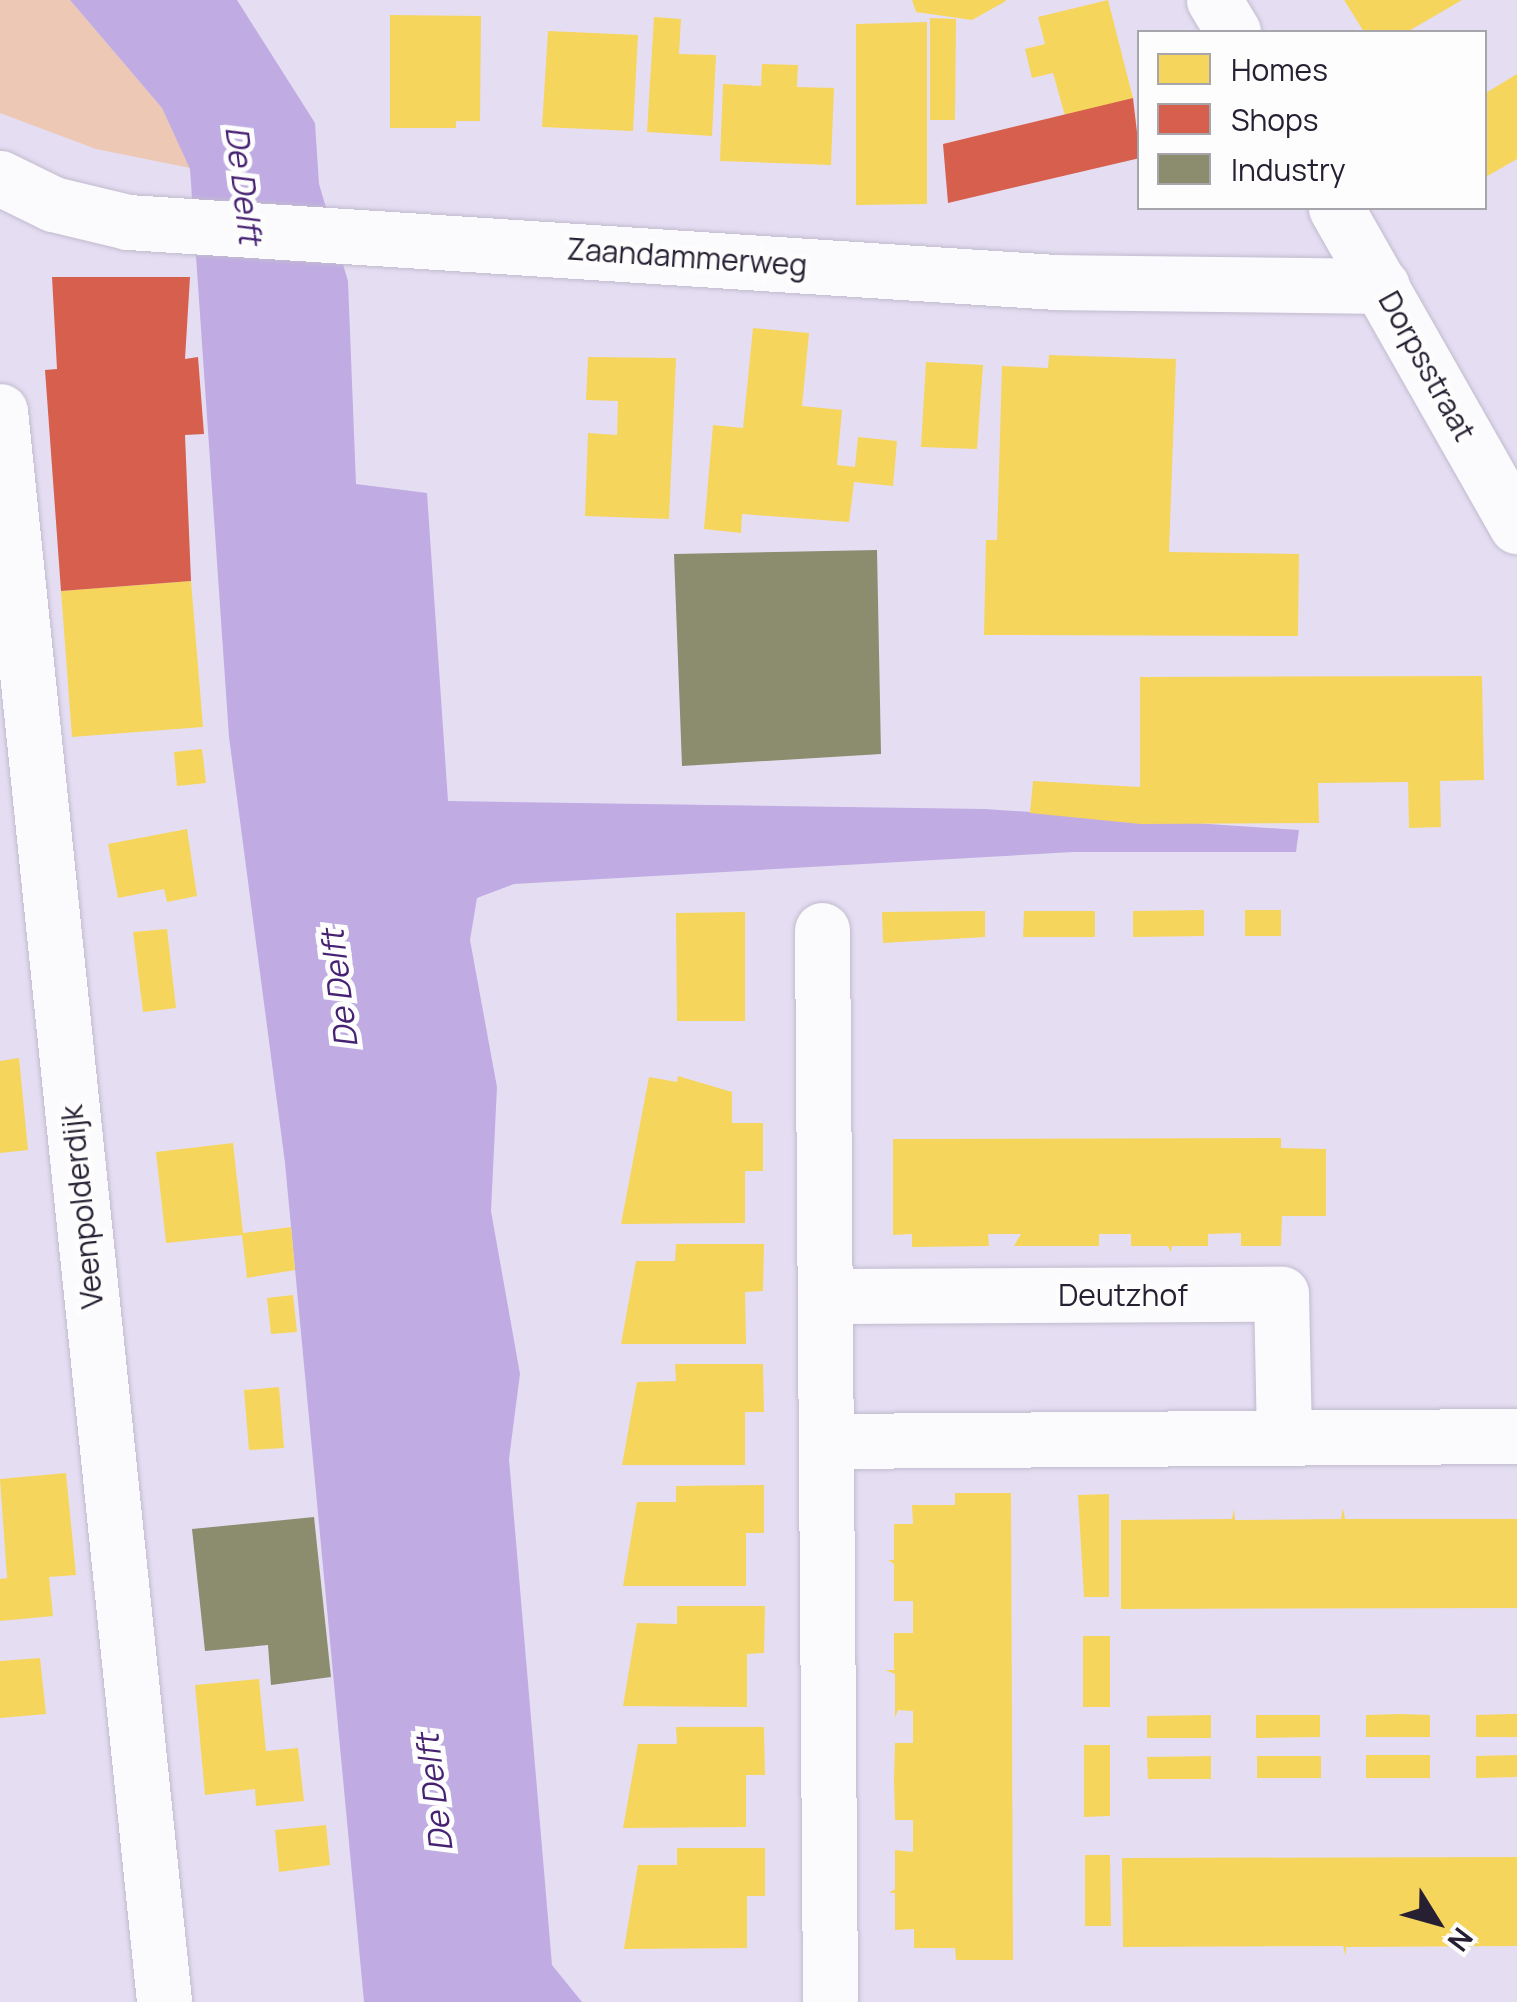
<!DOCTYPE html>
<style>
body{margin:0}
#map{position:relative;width:1517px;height:2002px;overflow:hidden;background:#e5def3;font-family:Manrope,sans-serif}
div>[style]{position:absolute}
.green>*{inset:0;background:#edc8b5}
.water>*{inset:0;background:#c0ace3}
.homes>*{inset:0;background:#f6d55c}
.shops>*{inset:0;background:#d6604d}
.industry>*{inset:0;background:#8c8c6e}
.roads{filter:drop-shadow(0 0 2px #c1bbce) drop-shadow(0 0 2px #c1bbce)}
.street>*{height:55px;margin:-27.5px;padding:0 27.5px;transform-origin:27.5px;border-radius:27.5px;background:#fbfafd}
.secondary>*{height:55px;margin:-27.5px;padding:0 27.5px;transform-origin:27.5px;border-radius:27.5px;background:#fbfafd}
span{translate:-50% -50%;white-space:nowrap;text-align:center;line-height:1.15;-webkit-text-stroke:10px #fdfdfd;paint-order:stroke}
.street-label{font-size:30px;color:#272033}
.water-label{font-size:32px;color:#472272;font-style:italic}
.legend{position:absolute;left:1137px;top:30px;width:350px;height:180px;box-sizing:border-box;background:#fdfdfd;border:2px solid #a7a5ac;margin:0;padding:12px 18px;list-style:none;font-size:30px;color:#272033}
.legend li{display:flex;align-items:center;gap:20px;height:50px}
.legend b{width:50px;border:2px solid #a7a5ac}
.north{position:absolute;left:1387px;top:1872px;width:100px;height:100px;-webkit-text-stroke:8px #fdfdfd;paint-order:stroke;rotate:127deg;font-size:28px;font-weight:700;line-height:40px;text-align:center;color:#272033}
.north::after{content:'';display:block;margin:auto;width:35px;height:45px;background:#272033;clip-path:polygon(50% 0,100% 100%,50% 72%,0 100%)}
</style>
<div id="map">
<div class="green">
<div style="clip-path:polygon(0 0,70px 0,162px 108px,190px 168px,96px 149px,0 113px)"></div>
</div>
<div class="water">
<div style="clip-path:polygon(70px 0,237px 0,315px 123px,319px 184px,348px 281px,356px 484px,427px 493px,448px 801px,985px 809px,1299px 830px,1296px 852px,1073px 852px,514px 884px,477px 898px,470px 940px,497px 1087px,491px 1211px,520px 1374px,509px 1459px,552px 1965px,582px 2002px,364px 2002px,285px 1163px,229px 737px,190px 169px,162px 108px)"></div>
</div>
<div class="homes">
<div style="clip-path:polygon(912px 0,1005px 0,1006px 1px,972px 20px,916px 12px)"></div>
<div style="clip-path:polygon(1108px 0,1133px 98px,1065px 116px,1053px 73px,1032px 78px,1025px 49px,1045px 44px,1038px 17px)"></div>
<div style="clip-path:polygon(1344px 0,1462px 0,1407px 32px,1364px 32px)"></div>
<div style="clip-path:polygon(390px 15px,481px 16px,480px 121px,456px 121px,456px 128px,390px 128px)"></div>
<div style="clip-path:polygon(654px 17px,681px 19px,679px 54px,716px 55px,712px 136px,647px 132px)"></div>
<div style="clip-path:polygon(930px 18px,956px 19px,955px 120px,930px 120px)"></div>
<div style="clip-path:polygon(927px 22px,927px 204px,856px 205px,856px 24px)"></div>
<div style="clip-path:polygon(548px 31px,638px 35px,633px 131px,542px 127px)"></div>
<div style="clip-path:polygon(762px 64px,798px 65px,797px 87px,834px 88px,831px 165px,720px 161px,723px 84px,761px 86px)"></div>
<div style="clip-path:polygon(1517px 74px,1517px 159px,1484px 178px,1484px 94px)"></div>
<div style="clip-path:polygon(753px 328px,809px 333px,802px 406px,842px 410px,837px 465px,855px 467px,858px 437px,897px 441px,893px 486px,854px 482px,849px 522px,742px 514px,741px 533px,704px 529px,713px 425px,743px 428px)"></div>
<div style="clip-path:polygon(1049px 355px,1176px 359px,1169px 552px,1299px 554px,1298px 636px,984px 635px,986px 540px,997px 540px,1002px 366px,1048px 368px)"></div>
<div style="clip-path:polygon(588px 357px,676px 358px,669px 519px,585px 516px,588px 433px,617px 435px,618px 401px,586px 400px)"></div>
<div style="clip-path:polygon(926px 362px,983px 365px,977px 449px,921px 447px)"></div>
<div style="clip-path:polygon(191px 581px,203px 727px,72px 737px,61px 591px)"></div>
<div style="clip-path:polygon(1482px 676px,1484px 780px,1440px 781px,1441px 827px,1409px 828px,1408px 782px,1318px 783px,1319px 823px,1141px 824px,1030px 813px,1033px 781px,1140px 787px,1140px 677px)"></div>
<div style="clip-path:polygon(202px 749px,206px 783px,177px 786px,174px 752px)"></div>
<div style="clip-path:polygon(187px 829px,197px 896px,167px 902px,164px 889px,118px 898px,108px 844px)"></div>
<div style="clip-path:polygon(1204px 910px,1204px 936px,1133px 937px,1133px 911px)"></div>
<div style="clip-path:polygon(1245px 910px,1281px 910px,1281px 936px,1245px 936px)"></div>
<div style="clip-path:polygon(985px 911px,985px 937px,883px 943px,882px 912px)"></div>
<div style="clip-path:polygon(1024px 911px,1095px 911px,1095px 937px,1023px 937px)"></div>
<div style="clip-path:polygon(745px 912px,745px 1021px,677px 1021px,676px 913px)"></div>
<div style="clip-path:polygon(167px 929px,176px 1008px,143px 1012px,133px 932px)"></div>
<div style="clip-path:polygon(19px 1058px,28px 1150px,0 1153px,0 1061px)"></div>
<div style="clip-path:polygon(678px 1076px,732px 1092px,732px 1123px,763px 1123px,763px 1171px,745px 1171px,745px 1223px,621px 1224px,649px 1077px,677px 1082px)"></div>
<div style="clip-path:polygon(1281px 1138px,1281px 1148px,1326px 1149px,1326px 1216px,1282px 1216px,1281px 1246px,1241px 1246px,1241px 1233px,1208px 1234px,1208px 1246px,1172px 1246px,1171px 1252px,1168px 1246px,1131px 1246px,1131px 1234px,1099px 1234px,1099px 1246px,1014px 1246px,1021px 1234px,988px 1234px,989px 1246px,912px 1247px,912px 1234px,893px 1235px,893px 1139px)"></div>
<div style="clip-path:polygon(233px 1143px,243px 1233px,291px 1227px,295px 1270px,247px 1278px,242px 1235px,166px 1243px,156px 1152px)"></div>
<div style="clip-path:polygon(676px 1244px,764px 1244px,763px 1291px,745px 1292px,746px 1344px,621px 1344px,636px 1261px,675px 1261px)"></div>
<div style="clip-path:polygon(293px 1295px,297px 1332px,271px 1334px,267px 1298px)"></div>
<div style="clip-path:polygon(675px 1364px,763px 1364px,764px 1412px,745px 1412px,745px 1465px,622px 1465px,637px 1382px,676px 1381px)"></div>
<div style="clip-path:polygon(279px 1387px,284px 1448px,249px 1450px,244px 1390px)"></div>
<div style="clip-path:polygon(66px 1473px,76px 1575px,49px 1577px,53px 1616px,0 1621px,0 1579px,7px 1578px,0 1479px)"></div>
<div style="clip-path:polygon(764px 1485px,764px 1533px,746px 1533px,746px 1586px,623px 1586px,637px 1502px,676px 1502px,676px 1486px)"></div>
<div style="clip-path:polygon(955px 1493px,1011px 1493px,1013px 1960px,956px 1960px,955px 1948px,914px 1948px,914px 1929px,895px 1930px,895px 1893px,889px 1893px,895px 1889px,895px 1850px,913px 1852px,913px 1820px,895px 1820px,894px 1780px,895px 1743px,913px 1743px,913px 1711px,898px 1710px,895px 1718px,895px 1674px,885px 1670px,894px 1670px,894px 1633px,913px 1633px,913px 1601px,894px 1601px,894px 1564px,888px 1560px,894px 1560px,894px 1524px,913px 1524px,912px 1505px,955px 1505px)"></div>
<div style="clip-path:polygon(1109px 1494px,1109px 1597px,1084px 1597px,1078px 1495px)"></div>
<div style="clip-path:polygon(1343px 1508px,1345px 1519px,1517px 1519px,1517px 1608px,1121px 1609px,1121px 1520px,1232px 1519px,1234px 1509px,1235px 1520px,1341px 1519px)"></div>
<div style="clip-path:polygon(677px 1606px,765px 1606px,764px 1653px,747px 1654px,747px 1707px,623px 1706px,637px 1623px,677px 1624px)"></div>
<div style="clip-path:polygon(1083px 1636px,1110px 1636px,1110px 1707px,1083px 1707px)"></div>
<div style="clip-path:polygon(40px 1658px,46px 1714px,0 1718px,0 1661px)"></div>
<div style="clip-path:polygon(259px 1679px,266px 1751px,298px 1748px,304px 1801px,256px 1806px,255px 1789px,205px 1795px,195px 1685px)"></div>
<div style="clip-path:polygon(1399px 1714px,1430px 1715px,1430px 1737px,1366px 1737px,1366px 1715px)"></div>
<div style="clip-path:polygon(1509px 1714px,1517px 1714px,1517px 1737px,1476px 1737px,1476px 1715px)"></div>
<div style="clip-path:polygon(1211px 1715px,1211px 1738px,1147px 1738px,1147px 1716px)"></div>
<div style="clip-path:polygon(1256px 1715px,1320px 1715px,1320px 1737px,1256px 1738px)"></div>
<div style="clip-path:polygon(676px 1727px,764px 1727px,765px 1775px,746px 1775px,746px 1827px,623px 1828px,638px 1744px,677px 1744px)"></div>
<div style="clip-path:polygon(1084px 1745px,1110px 1745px,1110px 1816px,1084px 1817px)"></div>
<div style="clip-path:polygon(1366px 1755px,1430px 1755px,1430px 1778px,1366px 1778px)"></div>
<div style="clip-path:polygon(1517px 1755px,1517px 1777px,1476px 1778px,1476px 1756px)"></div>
<div style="clip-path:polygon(1211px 1756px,1211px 1779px,1148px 1779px,1147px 1757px)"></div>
<div style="clip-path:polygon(1257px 1756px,1321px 1756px,1321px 1778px,1257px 1778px)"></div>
<div style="clip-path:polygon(326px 1825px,330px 1865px,279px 1872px,275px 1830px)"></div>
<div style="clip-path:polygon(677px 1848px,765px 1848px,765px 1896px,747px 1896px,747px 1948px,624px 1949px,638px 1865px,677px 1865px)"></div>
<div style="clip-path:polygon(1085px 1855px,1110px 1855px,1111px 1926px,1085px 1926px)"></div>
<div style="clip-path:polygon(1517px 1857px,1517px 1946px,1346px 1947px,1346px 1956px,1343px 1946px,1123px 1947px,1122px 1858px)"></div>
</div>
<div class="shops">
<div style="clip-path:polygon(1133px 98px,1140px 158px,948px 203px,943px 144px)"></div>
<div style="clip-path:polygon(52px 277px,190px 277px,185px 359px,198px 357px,204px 434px,185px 435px,191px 581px,61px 591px,45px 370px,57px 369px)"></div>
</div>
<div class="industry">
<div style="clip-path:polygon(877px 550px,881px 754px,682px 766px,674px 554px)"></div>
<div style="clip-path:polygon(314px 1517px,331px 1677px,271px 1685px,268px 1645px,205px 1651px,192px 1529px)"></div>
</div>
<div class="roads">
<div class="street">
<div style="left:0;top:411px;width:1599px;rotate:84.11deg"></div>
<div style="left:822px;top:930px;width:1072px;rotate:89.57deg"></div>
<div style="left:825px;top:1296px;width:456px;rotate:-0.3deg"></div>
<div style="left:1281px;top:1294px;width:141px;rotate:88.8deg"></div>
<div style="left:827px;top:1441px;width:690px;rotate:-0.42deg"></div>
</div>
<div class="secondary">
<div style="left:1214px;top:0;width:37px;rotate:59deg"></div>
<div style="left:0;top:178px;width:59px;rotate:26.1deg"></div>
<div style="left:53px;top:204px;width:77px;rotate:13.5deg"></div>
<div style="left:128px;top:222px;width:929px;rotate:3.7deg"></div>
<div style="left:1055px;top:282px;width:327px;rotate:0.7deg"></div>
<div style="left:1336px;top:208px;width:366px;rotate:60.4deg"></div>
</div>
</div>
<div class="street-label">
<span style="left:687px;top:257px;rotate:4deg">Zaandammerweg</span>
<span style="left:1427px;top:366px;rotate:61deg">Dorpsstraat</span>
<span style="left:82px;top:1207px;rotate:-96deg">Veenpolderdijk</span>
<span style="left:1123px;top:1295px">Deutzhof</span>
</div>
<div class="water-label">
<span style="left:244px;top:185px;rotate:83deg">De Delft</span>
<span style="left:339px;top:989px;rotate:-97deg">De Delft</span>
<span style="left:434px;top:1793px;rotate:-97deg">De Delft</span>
</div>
<ul class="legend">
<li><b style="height:28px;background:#f6d55c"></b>Homes</li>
<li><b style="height:28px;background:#d6604d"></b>Shops</li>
<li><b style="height:28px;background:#8c8c6e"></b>Industry</li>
</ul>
<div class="north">N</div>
</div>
